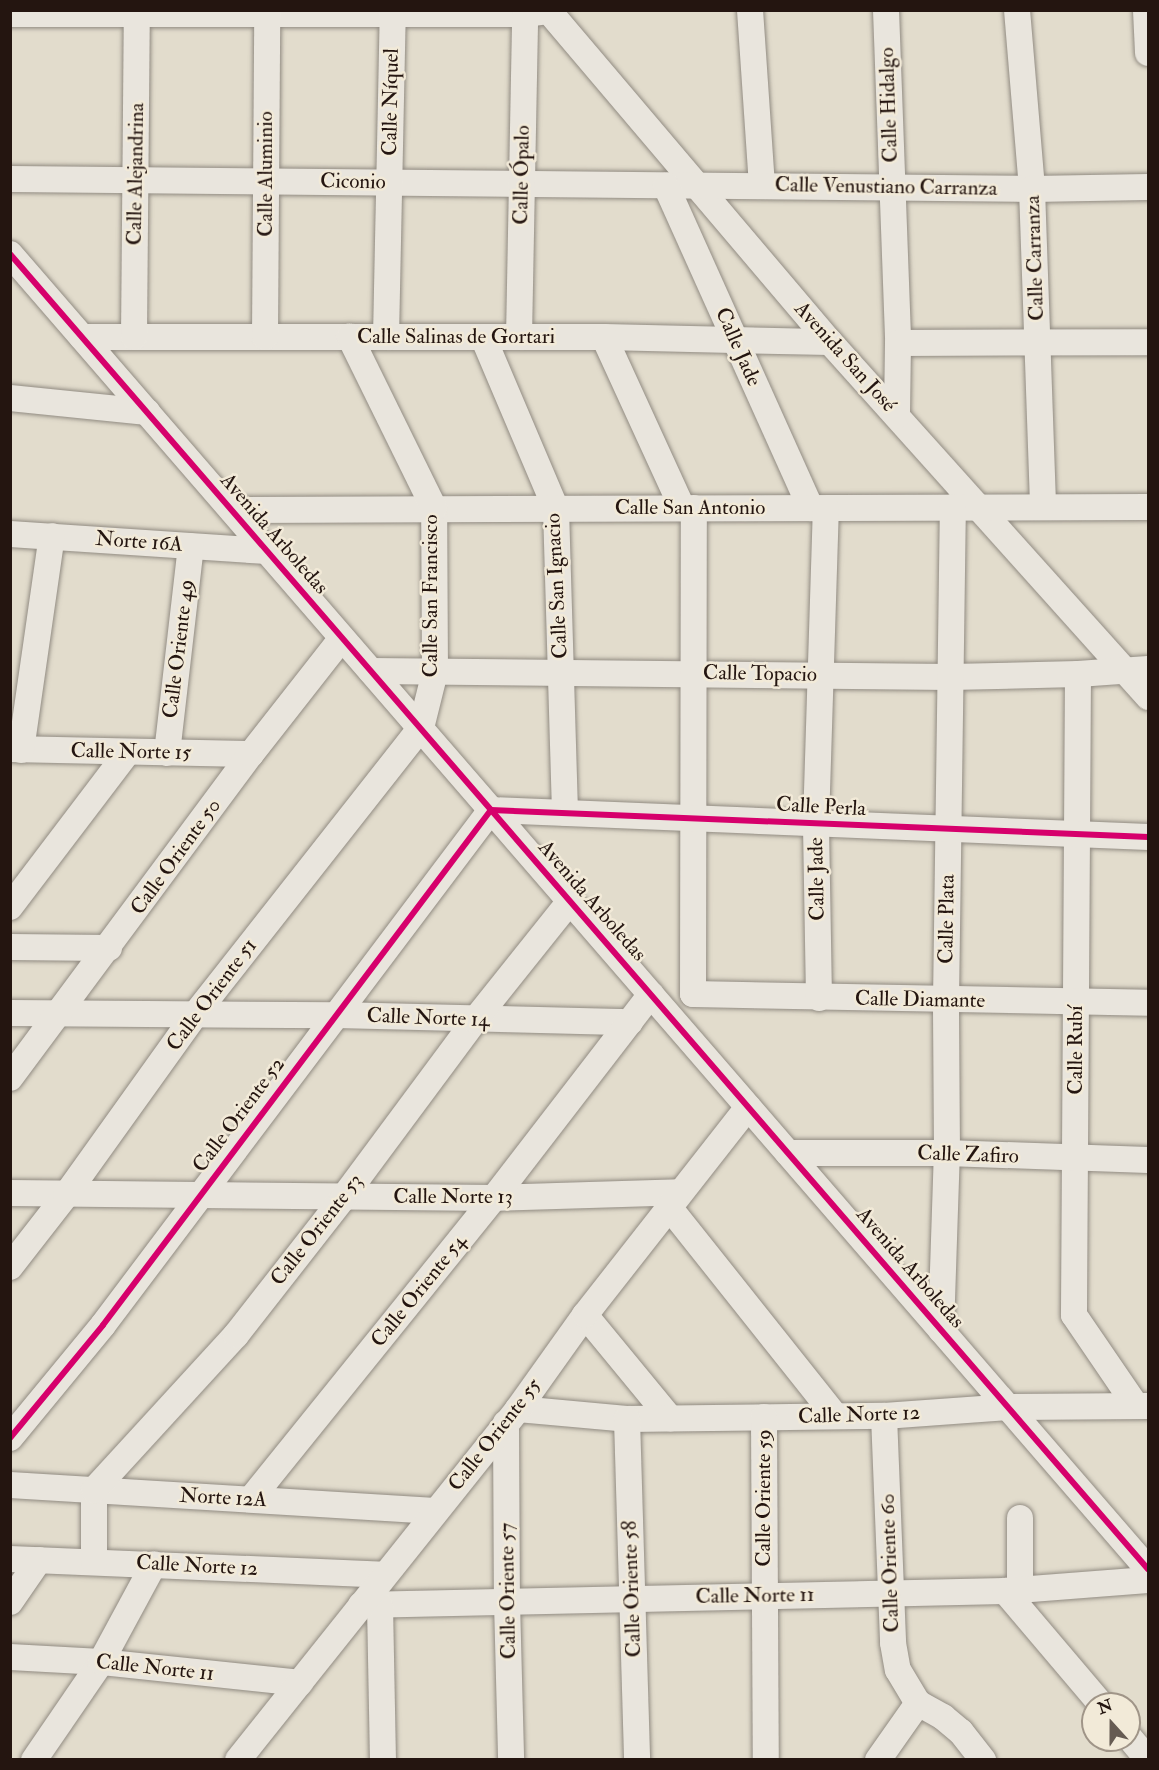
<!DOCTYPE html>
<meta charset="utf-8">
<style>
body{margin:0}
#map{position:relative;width:1159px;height:1770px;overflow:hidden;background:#e2dccc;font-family:"IM FELL Double Pica",serif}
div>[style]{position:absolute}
.roads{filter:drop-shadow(0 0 2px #918b82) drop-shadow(0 0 2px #918b82)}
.minor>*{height:26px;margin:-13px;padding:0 13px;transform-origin:13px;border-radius:13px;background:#e9e5dd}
.cycleway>*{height:6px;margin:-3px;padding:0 3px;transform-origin:3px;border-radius:3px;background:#d6006c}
span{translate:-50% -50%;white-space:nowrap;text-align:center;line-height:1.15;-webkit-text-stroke:5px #f2ead8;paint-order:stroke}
.street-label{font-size:21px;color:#241510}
.frame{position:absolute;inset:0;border:12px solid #241510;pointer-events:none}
.north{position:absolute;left:1081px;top:1692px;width:60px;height:60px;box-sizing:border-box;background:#f2ead8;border:2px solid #a09588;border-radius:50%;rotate:339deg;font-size:16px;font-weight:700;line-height:24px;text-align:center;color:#241510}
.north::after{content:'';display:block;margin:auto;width:21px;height:27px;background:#665b52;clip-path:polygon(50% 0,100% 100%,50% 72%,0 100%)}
</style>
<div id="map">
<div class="roads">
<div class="minor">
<div style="left:548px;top:10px;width:436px;rotate:49.7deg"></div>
<div style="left:830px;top:342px;width:477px;rotate:48.1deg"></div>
<div style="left:750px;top:10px;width:176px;rotate:86.1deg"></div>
<div style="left:886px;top:10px;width:333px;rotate:87.9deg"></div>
<div style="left:898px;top:343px;width:73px;rotate:90.8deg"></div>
<div style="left:1017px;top:10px;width:180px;rotate:85.2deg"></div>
<div style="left:1032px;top:189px;width:318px;rotate:88deg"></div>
<div style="left:1146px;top:10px;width:43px;rotate:87.3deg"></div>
<div style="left:10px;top:14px;width:515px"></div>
<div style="left:525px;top:14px;width:23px;rotate:-7deg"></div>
<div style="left:10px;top:179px;width:1022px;rotate:0.56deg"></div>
<div style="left:1032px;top:189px;width:116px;rotate:-1deg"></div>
<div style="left:666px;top:186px;width:353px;rotate:65.8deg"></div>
<div style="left:10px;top:254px;width:1739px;rotate:49.13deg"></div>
<div style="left:82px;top:337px;width:522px"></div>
<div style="left:604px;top:337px;width:226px;rotate:1.3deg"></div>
<div style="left:134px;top:337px;width:327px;rotate:-89.5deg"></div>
<div style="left:265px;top:337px;width:327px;rotate:-89.6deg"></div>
<div style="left:386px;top:337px;width:327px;rotate:-88.8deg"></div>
<div style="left:483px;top:337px;width:187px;rotate:67deg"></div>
<div style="left:556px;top:509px;width:304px;rotate:88.3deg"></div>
<div style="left:519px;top:337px;width:323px;rotate:-88.9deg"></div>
<div style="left:604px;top:337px;width:187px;rotate:65.4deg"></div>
<div style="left:898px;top:343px;width:250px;rotate:-0.2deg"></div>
<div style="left:10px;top:398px;width:138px;rotate:5.8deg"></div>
<div style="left:232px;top:510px;width:916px;rotate:-0.19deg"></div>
<div style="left:10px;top:534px;width:258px;rotate:3.8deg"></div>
<div style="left:371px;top:671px;width:579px;rotate:0.59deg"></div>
<div style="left:950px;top:677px;width:128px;rotate:-1.3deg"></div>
<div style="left:1078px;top:674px;width:70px;rotate:-4.1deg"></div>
<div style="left:1078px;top:674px;width:641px;rotate:90.36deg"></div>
<div style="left:1074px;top:1315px;width:110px;rotate:55.7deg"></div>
<div style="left:10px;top:749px;width:241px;rotate:1.2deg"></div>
<div style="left:21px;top:750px;width:216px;rotate:-81.8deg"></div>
<div style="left:167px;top:753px;width:208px;rotate:-83.4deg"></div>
<div style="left:10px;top:907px;width:193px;rotate:-52.8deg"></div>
<div style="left:10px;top:947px;width:99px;rotate:0.6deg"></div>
<div style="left:693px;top:994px;width:486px;rotate:-89.9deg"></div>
<div style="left:693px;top:994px;width:455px;rotate:1.1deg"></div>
<div style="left:819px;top:998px;width:175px;rotate:-91deg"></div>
<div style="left:816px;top:823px;width:315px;rotate:-88.2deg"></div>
<div style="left:10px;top:1013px;width:326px;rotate:0.4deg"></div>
<div style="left:336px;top:1015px;width:294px;rotate:1.4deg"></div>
<div style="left:10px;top:1078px;width:404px;rotate:-53.4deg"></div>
<div style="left:251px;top:754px;width:147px;rotate:-51.9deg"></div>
<div style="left:788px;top:1153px;width:159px"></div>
<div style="left:947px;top:1153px;width:201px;rotate:2deg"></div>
<div style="left:10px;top:1193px;width:484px;rotate:0.6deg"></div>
<div style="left:494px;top:1198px;width:186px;rotate:-1.8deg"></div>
<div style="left:669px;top:1207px;width:267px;rotate:51.5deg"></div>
<div style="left:10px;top:1267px;width:91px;rotate:-52.1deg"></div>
<div style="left:66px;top:1195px;width:220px;rotate:-54.4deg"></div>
<div style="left:194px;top:1016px;width:367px;rotate:-51.8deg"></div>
<div style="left:421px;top:728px;width:58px;rotate:-76deg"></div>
<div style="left:435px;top:672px;width:164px;rotate:-90.3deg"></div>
<div style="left:434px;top:508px;width:191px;rotate:-116.2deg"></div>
<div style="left:585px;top:1315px;width:134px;rotate:50.5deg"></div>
<div style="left:941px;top:1330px;width:177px;rotate:-88.1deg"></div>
<div style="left:947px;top:1153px;width:152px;rotate:-90.4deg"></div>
<div style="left:946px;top:1001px;width:494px;rotate:-89.2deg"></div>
<div style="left:518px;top:1409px;width:109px;rotate:5.2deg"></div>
<div style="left:627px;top:1419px;width:257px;rotate:-0.7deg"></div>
<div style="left:884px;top:1416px;width:127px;rotate:-4.1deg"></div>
<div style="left:1011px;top:1407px;width:137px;rotate:-0.4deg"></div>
<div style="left:884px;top:1416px;width:227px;rotate:87.7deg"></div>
<div style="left:893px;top:1643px;width:27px;rotate:80deg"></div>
<div style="left:898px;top:1670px;width:39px;rotate:59deg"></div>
<div style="left:918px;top:1703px;width:29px;rotate:29deg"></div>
<div style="left:943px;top:1717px;width:23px;rotate:40deg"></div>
<div style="left:961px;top:1732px;width:36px;rotate:52deg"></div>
<div style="left:764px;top:1417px;width:343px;rotate:89.7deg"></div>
<div style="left:627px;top:1419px;width:341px;rotate:88.3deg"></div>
<div style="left:506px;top:1423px;width:179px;rotate:89.7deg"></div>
<div style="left:507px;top:1602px;width:158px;rotate:88.5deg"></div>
<div style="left:10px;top:1438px;width:146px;rotate:-50.5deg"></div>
<div style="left:103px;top:1325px;width:645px;rotate:-53.01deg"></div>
<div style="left:491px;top:810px;width:658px;rotate:2.35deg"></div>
<div style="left:10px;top:1485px;width:426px;rotate:3.5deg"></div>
<div style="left:251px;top:1499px;width:387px;rotate:-51.1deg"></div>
<div style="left:494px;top:1198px;width:257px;rotate:-52.4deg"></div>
<div style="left:1020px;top:1518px;width:71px;rotate:90deg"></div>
<div style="left:10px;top:1559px;width:374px;rotate:2.4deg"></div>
<div style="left:94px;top:1561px;width:71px;rotate:-90deg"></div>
<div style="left:94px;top:1490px;width:210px;rotate:-47.5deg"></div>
<div style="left:236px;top:1335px;width:174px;rotate:-52deg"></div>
<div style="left:343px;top:1198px;width:222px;rotate:-53.4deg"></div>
<div style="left:475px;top:1020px;width:152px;rotate:-51.4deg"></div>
<div style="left:1005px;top:1591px;width:148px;rotate:49.7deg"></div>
<div style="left:10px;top:1602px;width:51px;rotate:-55.4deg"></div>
<div style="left:361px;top:1605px;width:644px;rotate:-1.25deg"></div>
<div style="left:1005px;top:1591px;width:143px;rotate:-4.4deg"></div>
<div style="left:380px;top:1605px;width:155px;rotate:88.9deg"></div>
<div style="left:10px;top:1657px;width:91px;rotate:3.1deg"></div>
<div style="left:101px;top:1662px;width:200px;rotate:6deg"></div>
<div style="left:1129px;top:1737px;width:30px;rotate:50deg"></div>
<div style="left:34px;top:1760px;width:119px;rotate:-55.6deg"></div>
<div style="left:101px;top:1662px;width:111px;rotate:-61.6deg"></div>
<div style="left:238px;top:1760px;width:449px;rotate:-51.4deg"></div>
<div style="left:518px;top:1409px;width:115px;rotate:-54.5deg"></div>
<div style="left:585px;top:1315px;width:264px;rotate:-51.9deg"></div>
<div style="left:878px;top:1760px;width:70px;rotate:-54.9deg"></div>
</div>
</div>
<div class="cycleway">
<div style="left:10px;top:254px;width:1739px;rotate:49.13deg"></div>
<div style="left:10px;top:1438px;width:146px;rotate:-50.5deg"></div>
<div style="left:103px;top:1325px;width:645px;rotate:-53.01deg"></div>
<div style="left:491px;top:810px;width:658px;rotate:2.35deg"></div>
</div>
<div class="street-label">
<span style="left:391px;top:102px;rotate:-89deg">Calle Níquel</span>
<span style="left:889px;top:105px;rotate:-92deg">Calle Hidalgo</span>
<span style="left:136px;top:174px;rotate:-89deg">Calle Alejandrina</span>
<span style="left:266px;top:174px;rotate:-90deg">Calle Aluminio</span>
<span style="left:522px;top:175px;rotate:-89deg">Calle Ópalo</span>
<span style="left:353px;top:182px;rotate:1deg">Ciconio</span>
<span style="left:886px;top:187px;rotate:1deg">Calle Venustiano Carranza</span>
<span style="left:1035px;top:258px;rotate:-92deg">Calle Carranza</span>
<span style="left:456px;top:337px">Calle Salinas de Gortari</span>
<span style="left:738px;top:347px;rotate:66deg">Calle Jade</span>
<span style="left:845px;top:357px;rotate:48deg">Avenida San José</span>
<span style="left:690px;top:508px">Calle San Antonio</span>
<span style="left:274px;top:534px;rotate:49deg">Avenida Arboledas</span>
<span style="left:139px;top:542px;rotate:4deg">Norte 16A</span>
<span style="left:557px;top:586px;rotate:-93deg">Calle San Ignacio</span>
<span style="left:431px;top:596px;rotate:-90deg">Calle San Francisco</span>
<span style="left:179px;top:649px;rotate:-83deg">Calle Oriente 49</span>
<span style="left:760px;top:674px;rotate:1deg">Calle Topacio</span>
<span style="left:131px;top:752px;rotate:1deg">Calle Norte 15</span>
<span style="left:821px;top:807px;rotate:3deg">Calle Perla</span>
<span style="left:176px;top:857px;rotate:-54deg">Calle Oriente 50</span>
<span style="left:817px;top:879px;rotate:-91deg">Calle Jade</span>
<span style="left:592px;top:901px;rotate:49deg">Avenida Arboledas</span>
<span style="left:947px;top:919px;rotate:-89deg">Calle Plata</span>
<span style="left:212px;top:995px;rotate:-53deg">Calle Oriente 51</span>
<span style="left:920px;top:1000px;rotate:1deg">Calle Diamante</span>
<span style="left:428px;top:1018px;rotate:2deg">Calle Norte 14</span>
<span style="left:1076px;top:1050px;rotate:-90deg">Calle Rubí</span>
<span style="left:239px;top:1115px;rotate:-53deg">Calle Oriente 52</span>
<span style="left:968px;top:1155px;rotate:2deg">Calle Zafiro</span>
<span style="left:453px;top:1197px">Calle Norte 13</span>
<span style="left:317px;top:1230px;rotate:-52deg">Calle Oriente 53</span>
<span style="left:910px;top:1268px;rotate:49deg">Avenida Arboledas</span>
<span style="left:419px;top:1291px;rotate:-51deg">Calle Oriente 54</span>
<span style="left:859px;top:1415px;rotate:-2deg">Calle Norte 12</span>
<span style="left:495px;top:1435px;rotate:-52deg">Calle Oriente 55</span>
<span style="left:223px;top:1498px;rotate:3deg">Norte 12A</span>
<span style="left:764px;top:1498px;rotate:-90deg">Calle Oriente 59</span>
<span style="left:890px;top:1563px;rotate:-92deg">Calle Oriente 60</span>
<span style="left:197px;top:1566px;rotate:3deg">Calle Norte 12</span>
<span style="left:632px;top:1589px;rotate:-92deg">Calle Oriente 58</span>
<span style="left:508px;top:1591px;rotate:-91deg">Calle Oriente 57</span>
<span style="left:755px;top:1596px;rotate:-1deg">Calle Norte 11</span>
<span style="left:155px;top:1668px;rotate:6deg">Calle Norte 11</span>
</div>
<div class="frame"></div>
<div class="north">N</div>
</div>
